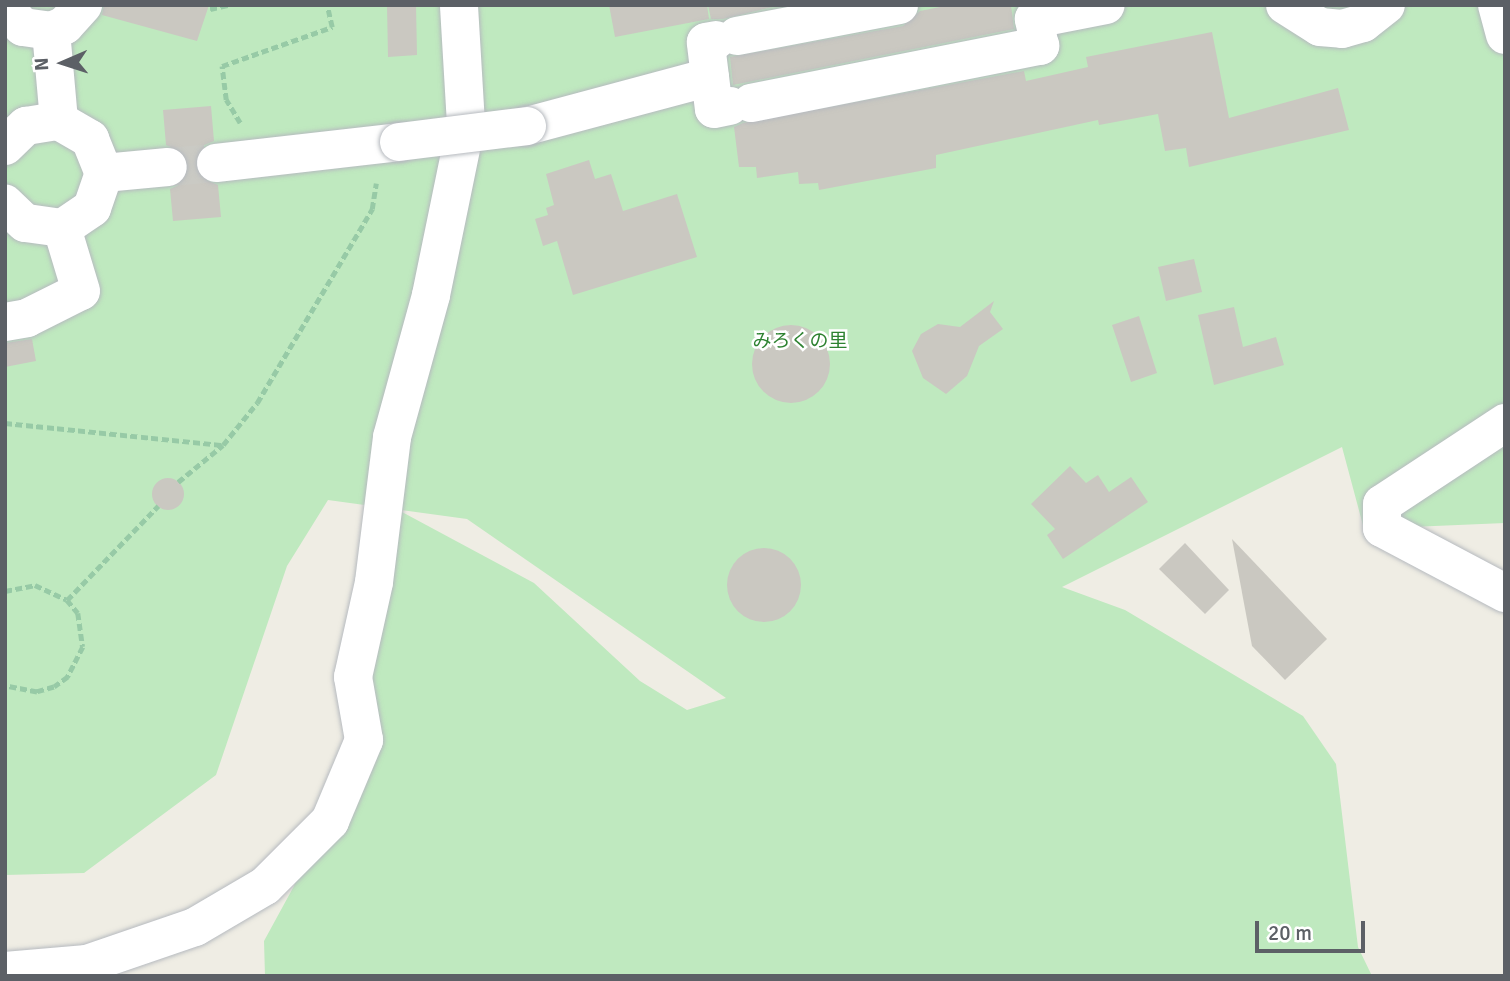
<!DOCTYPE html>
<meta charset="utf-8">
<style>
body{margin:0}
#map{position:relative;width:1510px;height:981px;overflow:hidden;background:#efede4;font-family:Signika,"Noto Sans JP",sans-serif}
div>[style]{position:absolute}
.green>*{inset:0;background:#bfe9bf}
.building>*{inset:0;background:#cac8c1}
.round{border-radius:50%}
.minor-tunnel>*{height:38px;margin-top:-19px;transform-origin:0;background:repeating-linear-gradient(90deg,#cacac4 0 38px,transparent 0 57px)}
.path>*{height:4.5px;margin-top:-2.25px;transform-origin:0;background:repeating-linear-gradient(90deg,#97caa6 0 7px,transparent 0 10.5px)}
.roads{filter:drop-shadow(0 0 2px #b6babf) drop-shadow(0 0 2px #b6babf)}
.minor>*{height:38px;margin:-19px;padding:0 19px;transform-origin:19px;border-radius:19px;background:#fff}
.bridges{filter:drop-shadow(0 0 2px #b6babf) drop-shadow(0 0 2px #b6babf)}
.minor-bridge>*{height:38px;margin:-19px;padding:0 19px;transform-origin:19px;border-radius:19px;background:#fff}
span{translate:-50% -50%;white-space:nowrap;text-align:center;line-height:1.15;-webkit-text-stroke:5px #fff;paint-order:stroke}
.park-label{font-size:19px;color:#2e8231}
.frame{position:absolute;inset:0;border:7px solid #5c6066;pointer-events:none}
.north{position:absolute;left:28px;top:28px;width:70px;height:70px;-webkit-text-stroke:5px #fff;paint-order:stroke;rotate:267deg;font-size:19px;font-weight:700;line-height:28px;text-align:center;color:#5c6066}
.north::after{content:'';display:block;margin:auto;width:24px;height:32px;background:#5c6066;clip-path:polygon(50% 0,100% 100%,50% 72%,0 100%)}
.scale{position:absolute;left:1255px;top:921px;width:110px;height:32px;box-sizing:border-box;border:4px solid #5c6066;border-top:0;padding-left:9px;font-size:21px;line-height:24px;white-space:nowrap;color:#5c6066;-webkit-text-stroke:5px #fff;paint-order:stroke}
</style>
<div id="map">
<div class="green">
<div style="clip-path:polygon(5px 5px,1505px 5px,1505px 523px,1364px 529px,1342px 447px,1062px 587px,1125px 610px,1303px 716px,1336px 764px,1358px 947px,1372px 976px,265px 976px,264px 941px,294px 886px,358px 700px,402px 512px,534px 583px,640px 681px,687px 710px,726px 698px,467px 519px,328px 500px,287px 566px,216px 775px,84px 873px,5px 875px)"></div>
</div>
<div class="building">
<div style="clip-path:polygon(104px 5px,209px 5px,197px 41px,102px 15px)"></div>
<div style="clip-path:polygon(387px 5px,416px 5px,417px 55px,388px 57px)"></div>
<div style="clip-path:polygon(609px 5px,707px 5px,709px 19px,615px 37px)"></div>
<div style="clip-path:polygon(708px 5px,781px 5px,723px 19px,711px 19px)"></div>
<div style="clip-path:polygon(950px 5px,1011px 5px,1014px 29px,733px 85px,730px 57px,903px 26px,920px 11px)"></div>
<div style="clip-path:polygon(1212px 32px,1229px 118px,1338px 88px,1349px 130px,1189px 167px,1186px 148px,1165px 151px,1158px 114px,1099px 125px,1098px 120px,936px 155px,936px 168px,819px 190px,818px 183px,799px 184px,798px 172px,757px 178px,756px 167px,739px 167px,734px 127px,743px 123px,1024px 71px,1026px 81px,1088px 67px,1086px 57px)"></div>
<div style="clip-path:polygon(211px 106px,214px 141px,202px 146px,194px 165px,199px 177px,218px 185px,221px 217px,173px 221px,170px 189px,181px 184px,190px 166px,185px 154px,166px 145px,163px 110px)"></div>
<div style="clip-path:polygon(589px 160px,595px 179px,611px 174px,623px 211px,677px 194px,697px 257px,573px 295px,557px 241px,543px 246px,535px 219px,548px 215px,546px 208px,554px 205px,546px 174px)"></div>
<div style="clip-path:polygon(1194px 259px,1202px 292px,1166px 301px,1158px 267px)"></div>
<div style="clip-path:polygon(994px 301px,990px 312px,1003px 329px,979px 346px,967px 376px,946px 394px,923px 378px,912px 351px,921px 334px,938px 324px,960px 327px)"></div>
<div style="clip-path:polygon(1234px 307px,1243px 347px,1276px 337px,1284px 365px,1214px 385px,1198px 315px)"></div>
<div style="clip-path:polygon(1139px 316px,1157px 373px,1131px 382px,1112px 325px)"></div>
<div class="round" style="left:752px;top:325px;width:78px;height:78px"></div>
<div style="clip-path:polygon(32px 339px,36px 361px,5px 367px,5px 343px)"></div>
<div style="clip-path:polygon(1070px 466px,1086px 483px,1098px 475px,1109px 492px,1131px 477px,1148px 502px,1063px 559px,1047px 535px,1055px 529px,1031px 504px)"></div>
<div class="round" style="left:152px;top:478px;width:32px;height:32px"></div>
<div style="clip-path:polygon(1232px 539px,1327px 639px,1285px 680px,1252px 646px)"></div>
<div style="clip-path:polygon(1185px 543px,1229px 590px,1205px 614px,1159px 569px)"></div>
<div class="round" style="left:727px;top:548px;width:74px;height:74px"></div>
</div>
<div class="minor-tunnel">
<div style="left:168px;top:167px;width:48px;rotate:-4.8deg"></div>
</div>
<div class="path">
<div style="left:210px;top:9px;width:18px;rotate:-13deg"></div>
<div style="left:240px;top:123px;width:27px;rotate:-121deg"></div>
<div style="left:226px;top:100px;width:34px;rotate:-97deg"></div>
<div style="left:222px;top:66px;width:117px;rotate:-19.5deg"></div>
<div style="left:332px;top:27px;width:23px;rotate:-103deg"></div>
<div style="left:5px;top:423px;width:219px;rotate:5.8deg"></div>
<div style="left:178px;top:482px;width:58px;rotate:-39.4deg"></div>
<div style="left:223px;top:445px;width:54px;rotate:-51deg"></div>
<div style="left:257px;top:403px;width:226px;rotate:-59.3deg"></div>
<div style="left:372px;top:209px;width:26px;rotate:-81deg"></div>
<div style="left:5px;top:591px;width:31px;rotate:-11deg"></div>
<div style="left:35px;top:585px;width:35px;rotate:25deg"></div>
<div style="left:67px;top:600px;width:17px;rotate:50deg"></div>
<div style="left:78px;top:613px;width:34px;rotate:82deg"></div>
<div style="left:83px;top:647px;width:34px;rotate:117deg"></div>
<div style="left:68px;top:677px;width:17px;rotate:144deg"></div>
<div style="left:54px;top:687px;width:18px;rotate:164deg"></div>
<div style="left:37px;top:692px;width:33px;rotate:-169deg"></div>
<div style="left:67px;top:600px;width:131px;rotate:-45.9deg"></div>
</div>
<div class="roads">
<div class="minor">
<div style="left:1285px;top:5px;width:41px;rotate:32.2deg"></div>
<div style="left:1320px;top:27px;width:22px;rotate:5deg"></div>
<div style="left:1342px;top:29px;width:22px;rotate:-16deg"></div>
<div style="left:1363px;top:23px;width:29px;rotate:-38deg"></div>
<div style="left:1497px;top:5px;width:31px;rotate:75deg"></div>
<div style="left:5px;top:8px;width:26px;rotate:47deg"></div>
<div style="left:23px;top:27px;width:28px;rotate:8deg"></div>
<div style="left:51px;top:31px;width:15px;rotate:-23deg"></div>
<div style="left:65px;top:25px;width:27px;rotate:-48deg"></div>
<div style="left:51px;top:31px;width:90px;rotate:84.9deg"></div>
<div style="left:737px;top:36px;width:165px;rotate:-10.8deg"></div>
<div style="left:710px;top:77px;width:35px;rotate:-97deg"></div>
<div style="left:706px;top:42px;width:10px;rotate:-11deg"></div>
<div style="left:751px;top:103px;width:295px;rotate:-11.2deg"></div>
<div style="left:1040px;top:46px;width:28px;rotate:-103deg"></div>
<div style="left:1034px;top:19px;width:73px;rotate:-11deg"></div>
<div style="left:527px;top:126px;width:189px;rotate:-15deg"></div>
<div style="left:710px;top:77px;width:32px;rotate:83deg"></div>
<div style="left:714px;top:109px;width:16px;rotate:-11deg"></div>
<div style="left:5px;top:146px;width:29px;rotate:-44deg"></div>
<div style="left:26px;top:126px;width:33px;rotate:-9deg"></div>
<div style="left:59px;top:121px;width:36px;rotate:30deg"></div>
<div style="left:90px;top:139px;width:37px;rotate:68deg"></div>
<div style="left:104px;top:173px;width:37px;rotate:109deg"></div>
<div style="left:92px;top:208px;width:36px;rotate:146deg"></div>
<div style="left:62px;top:228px;width:37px;rotate:-172deg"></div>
<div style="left:25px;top:223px;width:28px;rotate:-136deg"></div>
<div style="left:216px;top:163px;width:184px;rotate:-6.5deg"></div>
<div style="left:104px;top:173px;width:64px;rotate:-5.4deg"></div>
<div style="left:5px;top:322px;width:22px;rotate:-10deg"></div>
<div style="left:27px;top:318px;width:60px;rotate:-26.6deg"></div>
<div style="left:81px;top:291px;width:66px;rotate:-106.8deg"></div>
<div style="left:1505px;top:423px;width:147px;rotate:146.6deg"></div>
<div style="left:1382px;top:504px;width:24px;rotate:90deg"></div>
<div style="left:1382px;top:528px;width:139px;rotate:27.9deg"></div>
<div style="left:5px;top:971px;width:82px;rotate:-4.9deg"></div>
<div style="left:87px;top:964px;width:114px;rotate:-18.9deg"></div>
<div style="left:195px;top:927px;width:81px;rotate:-30.4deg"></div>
<div style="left:265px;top:886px;width:92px;rotate:-45deg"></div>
<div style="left:330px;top:821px;width:88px;rotate:-67.2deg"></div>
<div style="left:364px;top:740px;width:64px;rotate:-99.9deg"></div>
<div style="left:353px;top:677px;width:97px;rotate:-77.5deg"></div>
<div style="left:374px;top:582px;width:146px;rotate:-82.9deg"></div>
<div style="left:392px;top:437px;width:147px;rotate:-74.6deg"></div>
<div style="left:431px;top:295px;width:175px;rotate:-78.4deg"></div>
<div style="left:466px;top:124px;width:119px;rotate:-93.4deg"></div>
</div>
</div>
<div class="bridges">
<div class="minor-bridge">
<div style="left:399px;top:142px;width:129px;rotate:-7.1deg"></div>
</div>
</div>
<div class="park-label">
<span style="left:800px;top:342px">みろくの里</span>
</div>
<div class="frame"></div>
<div class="north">N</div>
<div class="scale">20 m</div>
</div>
